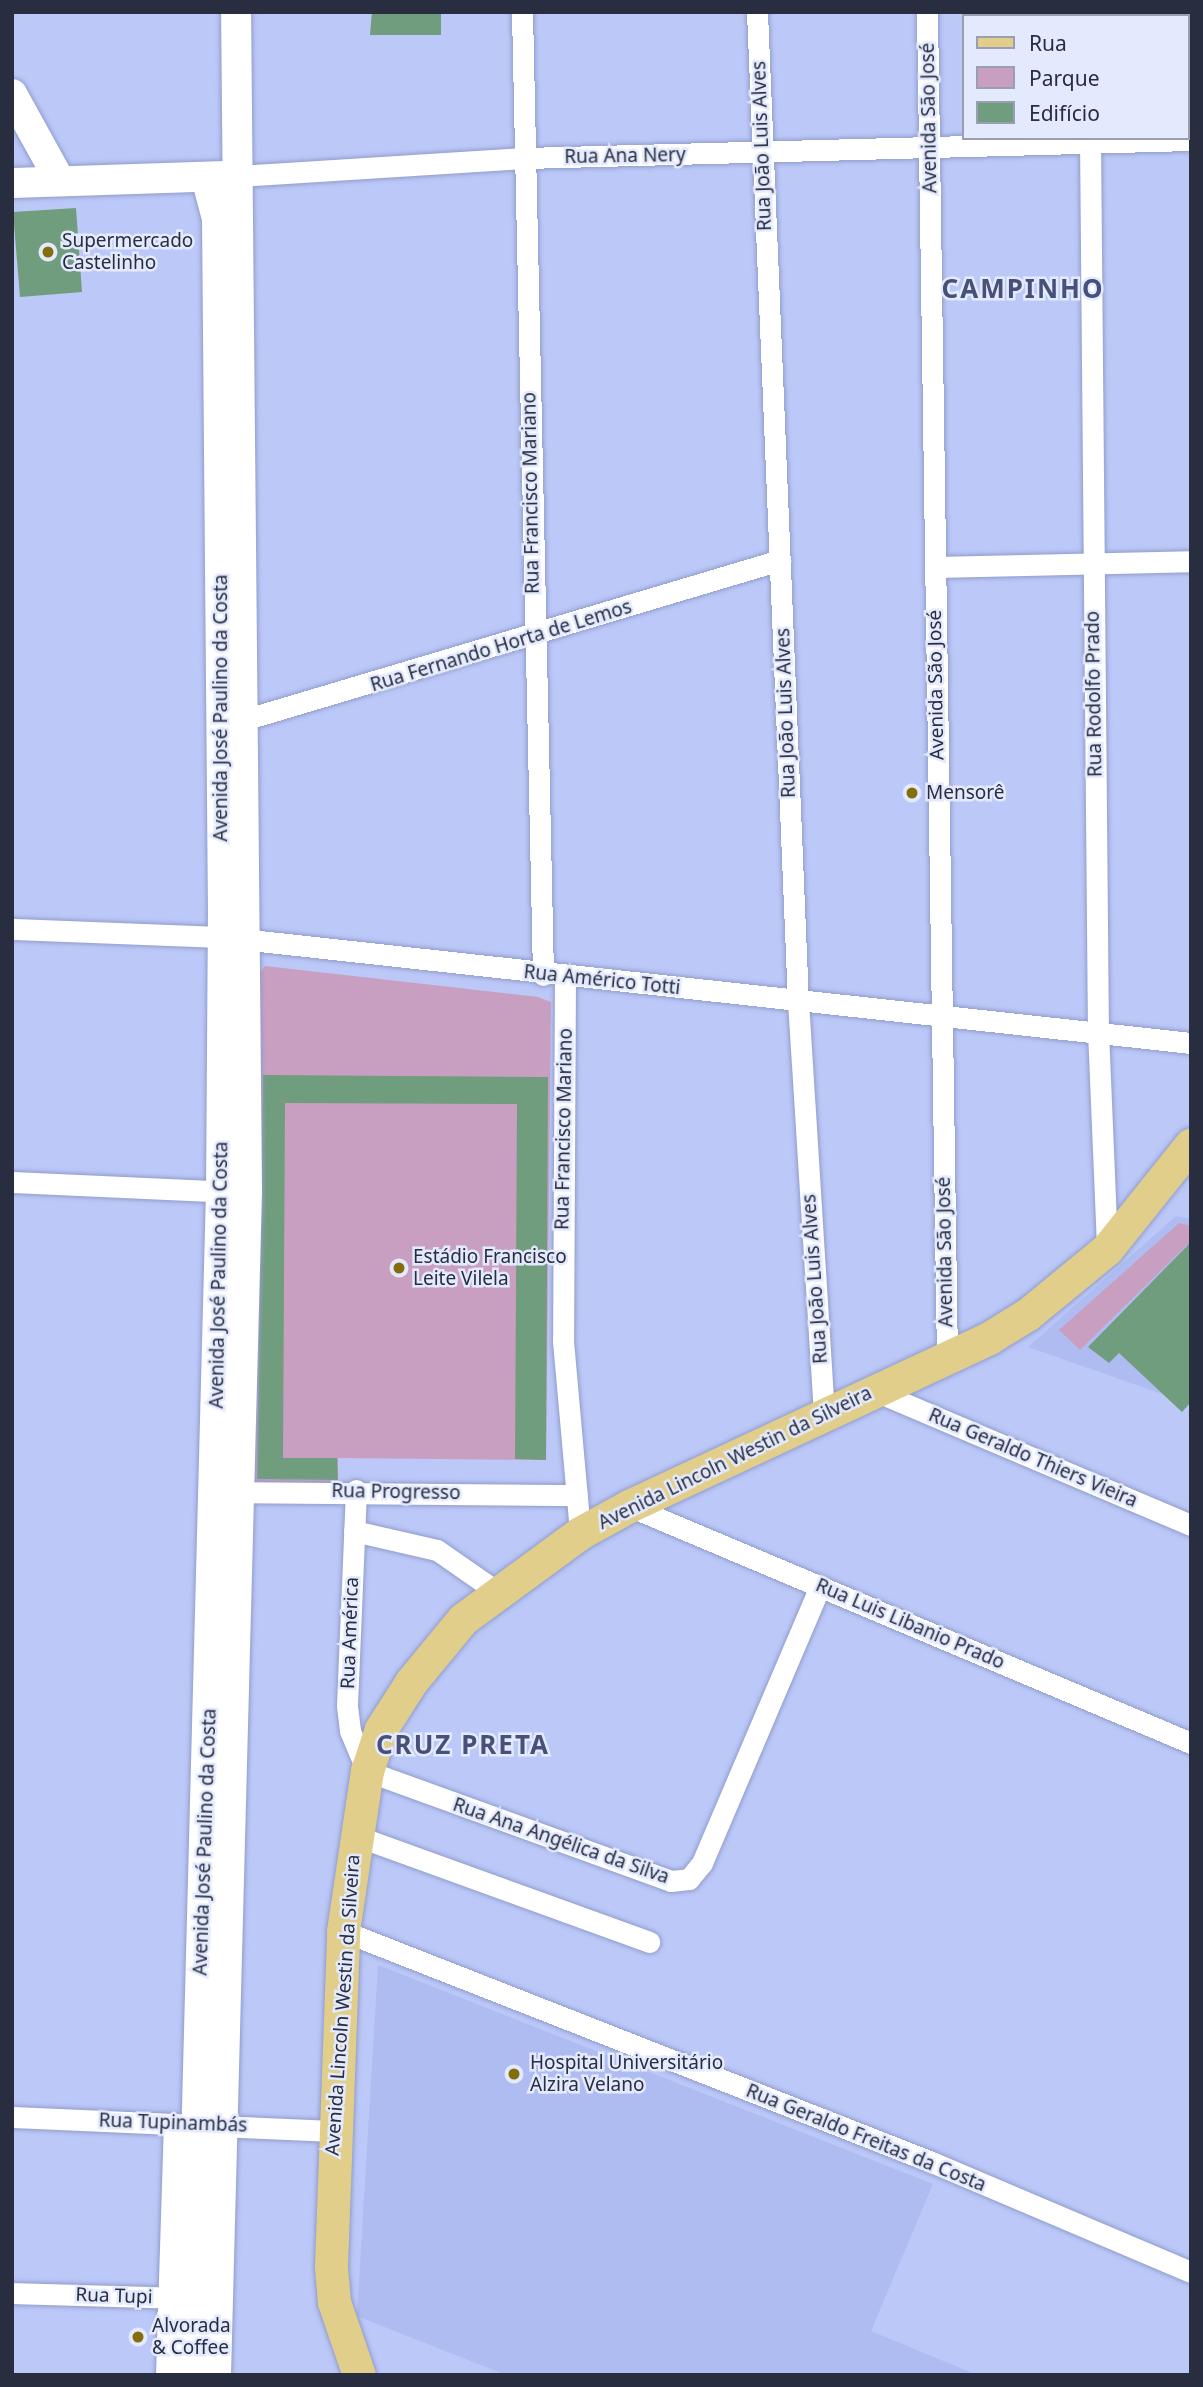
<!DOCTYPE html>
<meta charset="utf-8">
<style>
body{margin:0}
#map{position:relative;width:1203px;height:2387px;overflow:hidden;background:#bbc8f8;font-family:"Noto Sans",sans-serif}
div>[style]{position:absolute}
.built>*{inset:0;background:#aebcf1}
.green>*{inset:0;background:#c99fc1}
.building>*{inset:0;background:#709d7d}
.roads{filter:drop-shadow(0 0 2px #919dcb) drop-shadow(0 0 2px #919dcb)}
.street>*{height:21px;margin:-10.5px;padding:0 10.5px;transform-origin:10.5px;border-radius:10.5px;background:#fff}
.secondary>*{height:30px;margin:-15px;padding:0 15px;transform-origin:15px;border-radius:15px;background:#fff}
.primary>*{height:33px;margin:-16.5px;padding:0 16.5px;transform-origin:16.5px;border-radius:16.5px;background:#e1ce8b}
.dots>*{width:19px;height:19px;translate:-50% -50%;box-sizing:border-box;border:4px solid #e4eafe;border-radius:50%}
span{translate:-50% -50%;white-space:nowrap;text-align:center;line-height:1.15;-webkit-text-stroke:5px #e4eafe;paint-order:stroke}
.street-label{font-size:19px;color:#282d3f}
.poi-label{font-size:19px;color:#282d3f}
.left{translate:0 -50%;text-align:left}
.district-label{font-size:26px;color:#465079;font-weight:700;letter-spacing:2px}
.frame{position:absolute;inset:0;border:14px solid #282d3f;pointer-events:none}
.legend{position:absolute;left:962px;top:14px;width:228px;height:126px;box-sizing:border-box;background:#e4eafe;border:2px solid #999eb2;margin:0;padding:9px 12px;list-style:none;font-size:21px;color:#282d3f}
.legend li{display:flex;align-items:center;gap:14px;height:35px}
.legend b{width:35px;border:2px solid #999eb2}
</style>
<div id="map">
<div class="built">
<div style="clip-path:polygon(1176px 1216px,1191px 1219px,1191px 1404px,1028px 1347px)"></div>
<div style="clip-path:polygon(378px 1965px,933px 2184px,871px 2331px,977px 2375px,506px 2375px,357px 2316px)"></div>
</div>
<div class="green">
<div style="clip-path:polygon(265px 966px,538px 997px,551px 1002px,546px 1460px,338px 1458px,338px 1486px,249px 1486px,256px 977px)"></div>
<div style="clip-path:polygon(1179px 1223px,1191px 1226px,1191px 1248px,1187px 1245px,1080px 1350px,1059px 1330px)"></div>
</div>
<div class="building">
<div style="clip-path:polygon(372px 12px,441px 12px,441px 35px,370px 35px)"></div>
<div style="clip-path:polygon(76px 208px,82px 292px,20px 297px,13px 212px)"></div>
<div style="clip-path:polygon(263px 1075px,548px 1077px,546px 1460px,515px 1459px,517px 1104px,285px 1103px,283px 1458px,337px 1458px,338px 1480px,257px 1479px)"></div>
<div style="clip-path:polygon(1191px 1242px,1191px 1402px,1182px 1412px,1119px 1353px,1109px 1363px,1088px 1347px)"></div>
</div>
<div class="roads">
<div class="street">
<div style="left:522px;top:12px;width:963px;rotate:88.75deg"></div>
<div style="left:757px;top:12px;width:990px;rotate:87.63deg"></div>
<div style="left:798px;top:1001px;width:413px;rotate:86.4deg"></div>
<div style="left:927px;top:12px;width:1346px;rotate:89.15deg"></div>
<div style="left:1088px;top:12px;width:4px;rotate:90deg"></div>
<div style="left:1090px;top:138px;width:893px;rotate:89.49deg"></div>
<div style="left:1098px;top:1031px;width:218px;rotate:87.6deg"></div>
<div style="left:237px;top:176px;width:289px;rotate:-3.6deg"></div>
<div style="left:525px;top:158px;width:666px;rotate:-1.55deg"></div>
<div style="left:935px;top:567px;width:256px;rotate:-1.3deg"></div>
<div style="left:230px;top:724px;width:574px;rotate:-16.6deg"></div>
<div style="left:12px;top:929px;width:211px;rotate:2.2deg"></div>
<div style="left:223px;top:937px;width:974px;rotate:6.25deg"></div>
<div style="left:565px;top:976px;width:365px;rotate:90.3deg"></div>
<div style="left:563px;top:1341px;width:193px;rotate:84.9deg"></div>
<div style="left:12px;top:1182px;width:222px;rotate:2.6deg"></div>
<div style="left:875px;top:1391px;width:343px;rotate:23deg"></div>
<div style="left:356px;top:1490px;width:216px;rotate:92.4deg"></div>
<div style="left:347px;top:1706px;width:25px;rotate:83deg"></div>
<div style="left:350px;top:1731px;width:43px;rotate:67deg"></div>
<div style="left:367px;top:1771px;width:323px;rotate:19.9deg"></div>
<div style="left:671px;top:1881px;width:18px;rotate:-6deg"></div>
<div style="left:689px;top:1879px;width:21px;rotate:-51deg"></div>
<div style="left:702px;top:1863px;width:301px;rotate:-66.9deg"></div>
<div style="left:227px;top:1492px;width:350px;rotate:0.5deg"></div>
<div style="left:629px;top:1506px;width:610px;rotate:22.87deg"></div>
<div style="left:354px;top:1531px;width:85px;rotate:12.9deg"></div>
<div style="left:437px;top:1550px;width:72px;rotate:34.8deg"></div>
<div style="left:354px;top:1835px;width:314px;rotate:19.9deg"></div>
<div style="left:343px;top:1931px;width:635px;rotate:21.43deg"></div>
<div style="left:934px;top:2163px;width:279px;rotate:23deg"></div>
<div style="left:12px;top:2117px;width:322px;rotate:2.5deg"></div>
<div style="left:12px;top:2293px;width:170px;rotate:1.7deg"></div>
<div style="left:166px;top:2375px;width:251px;rotate:-88.2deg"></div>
</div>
<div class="secondary">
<div style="left:12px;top:94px;width:99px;rotate:61.1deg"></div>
<div style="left:12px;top:183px;width:214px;rotate:-1.9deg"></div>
<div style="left:190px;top:2375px;width:1183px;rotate:-88.5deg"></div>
<div style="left:221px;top:1192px;width:275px;rotate:-89.6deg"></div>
<div style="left:223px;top:917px;width:698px;rotate:-90.49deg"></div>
<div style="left:217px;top:219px;width:43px;rotate:-104.7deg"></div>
<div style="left:216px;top:2375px;width:1183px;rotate:-88.5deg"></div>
<div style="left:247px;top:1192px;width:1180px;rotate:-90.53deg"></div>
</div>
<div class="primary">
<div style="left:359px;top:2375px;width:77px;rotate:-108.9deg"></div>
<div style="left:334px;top:2302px;width:36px;rotate:-95deg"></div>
<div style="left:331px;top:2266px;width:335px;rotate:-87.9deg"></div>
<div style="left:343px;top:1931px;width:162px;rotate:-81.5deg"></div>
<div style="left:367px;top:1771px;width:44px;rotate:-71.6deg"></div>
<div style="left:381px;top:1729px;width:56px;rotate:-57.4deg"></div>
<div style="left:411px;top:1682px;width:82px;rotate:-50.5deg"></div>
<div style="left:463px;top:1619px;width:145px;rotate:-36.3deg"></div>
<div style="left:580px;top:1533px;width:56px;rotate:-28.9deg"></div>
<div style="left:629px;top:1506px;width:397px;rotate:-25deg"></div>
<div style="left:989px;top:1338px;width:46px;rotate:-31.6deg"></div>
<div style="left:1028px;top:1314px;width:102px;rotate:-39.4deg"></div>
<div style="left:1107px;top:1249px;width:134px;rotate:-51.3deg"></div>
</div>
</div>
<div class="dots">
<div style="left:48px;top:252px;background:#856d0a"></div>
<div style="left:912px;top:793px;background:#856d0a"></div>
<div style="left:399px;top:1268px;background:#856d0a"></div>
<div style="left:514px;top:2074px;background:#856d0a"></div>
<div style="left:138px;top:2337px;background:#856d0a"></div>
</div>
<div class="street-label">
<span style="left:929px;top:118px;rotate:-91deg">Avenida São José</span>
<span style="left:762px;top:146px;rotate:-92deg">Rua João Luis Alves</span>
<span style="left:625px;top:156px;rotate:-1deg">Rua Ana Nery</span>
<span style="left:531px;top:493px;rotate:-91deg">Rua Francisco Mariano</span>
<span style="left:501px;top:646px;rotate:-17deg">Rua Fernando Horta de Lemos</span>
<span style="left:936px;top:685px;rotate:-91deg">Avenida São José</span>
<span style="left:1094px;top:694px;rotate:-91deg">Rua Rodolfo Prado</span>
<span style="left:221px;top:708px;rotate:-90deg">Avenida José Paulino da Costa</span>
<span style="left:786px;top:713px;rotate:-92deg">Rua João Luis Alves</span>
<span style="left:602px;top:980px;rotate:6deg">Rua Américo Totti</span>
<span style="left:564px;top:1129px;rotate:-89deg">Rua Francisco Mariano</span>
<span style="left:945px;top:1252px;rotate:-91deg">Avenida São José</span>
<span style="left:219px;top:1275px;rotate:-89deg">Avenida José Paulino da Costa</span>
<span style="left:815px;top:1279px;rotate:-94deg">Rua João Luis Alves</span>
<span style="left:735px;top:1458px;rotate:-26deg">Avenida Lincoln Westin da Silveira</span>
<span style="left:1033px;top:1458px;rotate:23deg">Rua Geraldo Thiers Vieira</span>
<span style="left:396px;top:1492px;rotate:1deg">Rua Progresso</span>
<span style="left:910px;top:1624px;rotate:23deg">Rua Luis Libanio Prado</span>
<span style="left:350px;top:1633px;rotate:-88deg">Rua América</span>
<span style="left:561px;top:1841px;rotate:19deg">Rua Ana Angélica da Silva</span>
<span style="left:205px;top:1842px;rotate:-88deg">Avenida José Paulino da Costa</span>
<span style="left:343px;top:2005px;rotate:-86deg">Avenida Lincoln Westin da Silveira</span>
<span style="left:173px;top:2123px;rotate:2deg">Rua Tupinambás</span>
<span style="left:866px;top:2138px;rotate:22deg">Rua Geraldo Freitas da Costa</span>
<span style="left:114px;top:2296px;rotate:2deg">Rua Tupi</span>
</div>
<div class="poi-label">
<span class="left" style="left:62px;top:252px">Supermercado<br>Castelinho</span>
<span class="left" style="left:926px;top:793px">Mensorê</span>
<span class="left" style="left:413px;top:1268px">Estádio Francisco<br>Leite Vilela</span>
<span class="left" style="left:530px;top:2074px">Hospital Universitário<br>Alzira Velano</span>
<span class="left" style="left:152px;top:2337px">Alvorada<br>&amp; Coffee</span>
</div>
<div class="district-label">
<span style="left:1023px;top:289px">CAMPINHO</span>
<span style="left:463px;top:1745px">CRUZ PRETA</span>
</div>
<div class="frame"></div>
<ul class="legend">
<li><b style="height:9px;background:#e1ce8b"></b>Rua</li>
<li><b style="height:19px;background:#c99fc1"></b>Parque</li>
<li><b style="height:19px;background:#709d7d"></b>Edifício</li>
</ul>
</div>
